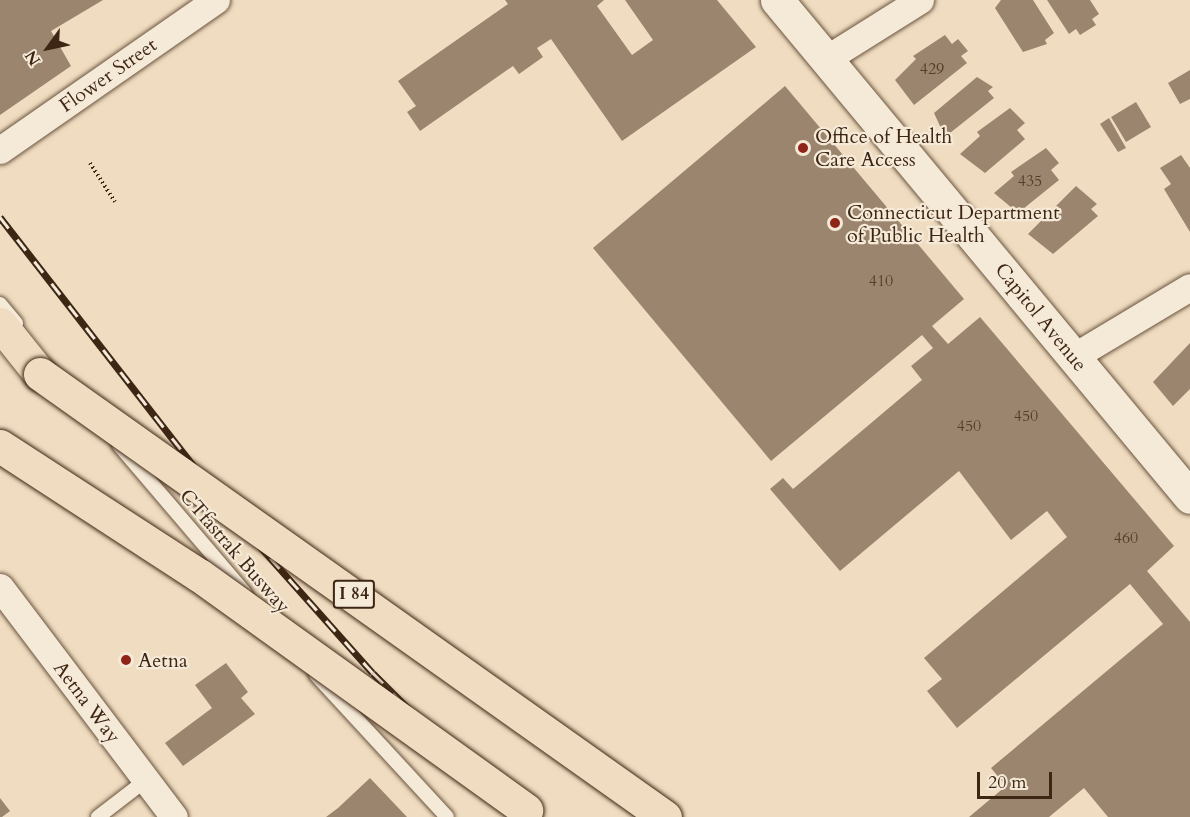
<!DOCTYPE html>
<style>
body{margin:0}
#map{position:relative;width:1190px;height:817px;overflow:hidden;background:#f0ddc1;font-family:Cardo,serif}
div>[style]{position:absolute}
.building>*{inset:0;background:#9b856e}
.path>*{height:4px;margin-top:-2px;transform-origin:0;background:repeating-linear-gradient(90deg,#3e2614 0 1.5px,transparent 0 4.5px)}
.roads{filter:drop-shadow(0 0 2px #6a543f) drop-shadow(0 0 2px #6a543f)}
.service>*{height:14px;margin:-7px;padding:0 7px;transform-origin:7px;border-radius:7px;background:#f5e9d7}
.minor>*{height:27px;margin:-13.5px;padding:0 13.5px;transform-origin:13.5px;border-radius:13.5px;background:#f5e9d7}
.secondary>*{height:33px;margin:-16.5px;padding:0 16.5px;transform-origin:16.5px;border-radius:16.5px;background:#f5e9d7}
.motorway>*{height:33px;margin:-16.5px;padding:0 16.5px;transform-origin:16.5px;border-radius:16.5px;background:#f0ddc1}
.rail>*{height:7px;margin-top:-3.5px;transform-origin:0;background:repeating-linear-gradient(90deg,#f5e9d7 0 14px,#3e2614 0 28px);box-sizing:border-box;border-block:2px solid #3e2614}
.bridges{filter:drop-shadow(0 0 2px #3e2614) drop-shadow(0 0 2px #3e2614)}
.motorway-bridge>*{height:33px;margin:-16.5px;padding:0 16.5px;transform-origin:16.5px;border-radius:16.5px;background:#f0ddc1}
.dots>*{width:16px;height:16px;translate:-50% -50%;box-sizing:border-box;border:3px solid #f5e9d7;border-radius:50%}
span{translate:-50% -50%;white-space:nowrap;text-align:center;line-height:1.15;-webkit-text-stroke:4.5px #f5e9d7;paint-order:stroke}
.number-label{font-size:16px;color:#553e2a}
.number-label span{-webkit-text-stroke-width:0}
.shield-label span{padding:2px 4px;background:#f5e9d7;border:2px solid;border-radius:4px;-webkit-text-stroke-width:0}
.shield-label{font-size:18px;color:#3e2614;font-weight:700}
.street-label{font-size:20px;color:#3e2614}
.poi-label{font-size:20px;color:#3e2614}
.left{translate:0 -50%;text-align:left}
.north{position:absolute;left:18px;top:18px;width:60px;height:60px;-webkit-text-stroke:4px #f5e9d7;paint-order:stroke;rotate:237deg;font-size:16px;font-weight:700;line-height:24px;text-align:center;color:#3e2614}
.north::after{content:'';display:block;margin:auto;width:21px;height:27px;background:#3e2614;clip-path:polygon(50% 0,100% 100%,50% 72%,0 100%)}
.scale{position:absolute;left:977px;top:772px;width:75px;height:27px;box-sizing:border-box;border:3px solid #3e2614;border-top:0;padding-left:8px;font-size:18px;line-height:21px;white-space:nowrap;color:#3e2614;-webkit-text-stroke:4px #f5e9d7;paint-order:stroke}
</style>
<div id="map">
<div class="building">
<div style="clip-path:polygon(0 0,103px 0,51px 31px,71px 66px,0 115px)"></div>
<div style="clip-path:polygon(505px 0,604px 0,597px 6px,632px 55px,653px 40px,625px 0,717px 0,756px 47px,622px 141px,551px 39px,537px 48px,543px 57px,519px 74px,513px 66px,420px 131px,407px 112px,416px 106px,398px 81px,508px 4px)"></div>
<div style="clip-path:polygon(1001px 0,1033px 0,1054px 33px,1045px 40px,1047px 44px,1023px 52px,995px 8px)"></div>
<div style="clip-path:polygon(1047px 0,1090px 0,1099px 14px,1092px 19px,1096px 25px,1080px 35px,1076px 29px,1069px 34px)"></div>
<div style="clip-path:polygon(945px 35px,952px 44px,958px 39px,968px 51px,961px 56px,967px 63px,914px 105px,895px 80px,916px 59px,913px 56px)"></div>
<div style="clip-path:polygon(1190px 70px,1190px 99px,1180px 104px,1168px 83px)"></div>
<div style="clip-path:polygon(977px 77px,993px 87px,988px 91px,994px 98px,945px 137px,934px 113px)"></div>
<div style="clip-path:polygon(785px 86px,964px 299px,932px 326px,948px 344px,980px 317px,1174px 546px,1147px 571px,1190px 622px,1190px 817px,1108px 817px,1084px 788px,1049px 817px,969px 817px,1006px 786px,991px 768px,1163px 624px,1130px 584px,957px 728px,927px 691px,942px 679px,924px 658px,1067px 537px,1047px 511px,1011px 540px,959px 471px,840px 571px,770px 489px,783px 478px,793px 489px,922px 380px,911px 366px,933px 348px,922px 335px,771px 461px,593px 248px)"></div>
<div style="clip-path:polygon(1136px 102px,1151px 127px,1126px 142px,1111px 117px)"></div>
<div style="clip-path:polygon(1010px 108px,1025px 123px,1017px 130px,1025px 139px,985px 173px,960px 154px,980px 136px,977px 132px)"></div>
<div style="clip-path:polygon(1109px 118px,1126px 148px,1118px 152px,1100px 124px)"></div>
<div style="clip-path:polygon(1046px 148px,1059px 163px,1051px 170px,1059px 180px,1018px 213px,994px 193px,1014px 176px,1011px 172px)"></div>
<div style="clip-path:polygon(1181px 155px,1190px 168px,1190px 232px,1164px 189px,1171px 184px,1160px 168px)"></div>
<div style="clip-path:polygon(1076px 186px,1097px 204px,1091px 209px,1098px 216px,1053px 254px,1028px 234px)"></div>
<div style="clip-path:polygon(1190px 343px,1190px 389px,1173px 406px,1153px 382px)"></div>
<div style="clip-path:polygon(226px 663px,248px 692px,241px 698px,255px 714px,183px 766px,165px 743px,212px 708px,195px 685px)"></div>
<div style="clip-path:polygon(370px 778px,407px 817px,326px 817px,338px 808px)"></div>
<div style="clip-path:polygon(0 798px,10px 811px,2px 817px,0 817px)"></div>
</div>
<div class="path">
<div style="left:90px;top:163px;width:46px;rotate:57.3deg"></div>
</div>
<div class="roads">
<div class="service">
<div style="left:0;top:304px;width:25px;rotate:50deg"></div>
<div style="left:119px;top:445px;width:194px;rotate:49.6deg"></div>
<div style="left:316px;top:675px;width:193px;rotate:47.3deg"></div>
<div style="left:98px;top:817px;width:61px;rotate:-37.6deg"></div>
</div>
<div class="minor">
<div style="left:826px;top:59px;width:111px;rotate:-32.1deg"></div>
<div style="left:0;top:150px;width:263px;rotate:-34.8deg"></div>
<div style="left:1073px;top:357px;width:136px;rotate:-30.9deg"></div>
<div style="left:0;top:587px;width:288px;rotate:52.9deg"></div>
</div>
<div class="secondary">
<div style="left:777px;top:0;width:646px;rotate:50.27deg"></div>
</div>
<div class="motorway">
<div style="left:0;top:324px;width:64px;rotate:51.3deg"></div>
</div>
</div>
<div class="rail">
<div style="left:0;top:217px;width:379px;rotate:52.1deg"></div>
<div style="left:233px;top:516px;width:210px;rotate:48.3deg"></div>
<div style="left:373px;top:673px;width:203px;rotate:45.2deg"></div>
</div>
<div class="bridges">
<div class="motorway-bridge">
<div style="left:40px;top:374px;width:766px;rotate:35.33deg"></div>
<div style="left:0;top:446px;width:237px;rotate:33deg"></div>
<div style="left:199px;top:575px;width:403px;rotate:35.7deg"></div>
</div>
</div>
<div class="dots">
<div style="left:803px;top:148px;background:#8f2418"></div>
<div style="left:835px;top:223px;background:#8f2418"></div>
<div style="left:126px;top:660px;background:#8f2418"></div>
</div>
<div class="number-label">
<span style="left:932px;top:69px">429</span>
<span style="left:1030px;top:181px">435</span>
<span style="left:881px;top:281px">410</span>
<span style="left:1026px;top:416px">450</span>
<span style="left:969px;top:426px">450</span>
<span style="left:1126px;top:538px">460</span>
</div>
<div class="shield-label">
<span style="left:354px;top:594px">I 84</span>
</div>
<div class="street-label">
<span style="left:108px;top:75px;rotate:-35deg">Flower Street</span>
<span style="left:1041px;top:317px;rotate:51deg">Capitol Avenue</span>
<span style="left:235px;top:551px;rotate:49deg">CTfastrak Busway</span>
<span style="left:87px;top:702px;rotate:53deg">Aetna Way</span>
</div>
<div class="poi-label">
<span class="left" style="left:815px;top:148px">Office of Health<br>Care Access</span>
<span class="left" style="left:847px;top:224px">Connecticut Department<br>of Public Health</span>
<span class="left" style="left:138px;top:660px">Aetna</span>
</div>
<div class="north">N</div>
<div class="scale">20 m</div>
</div>
